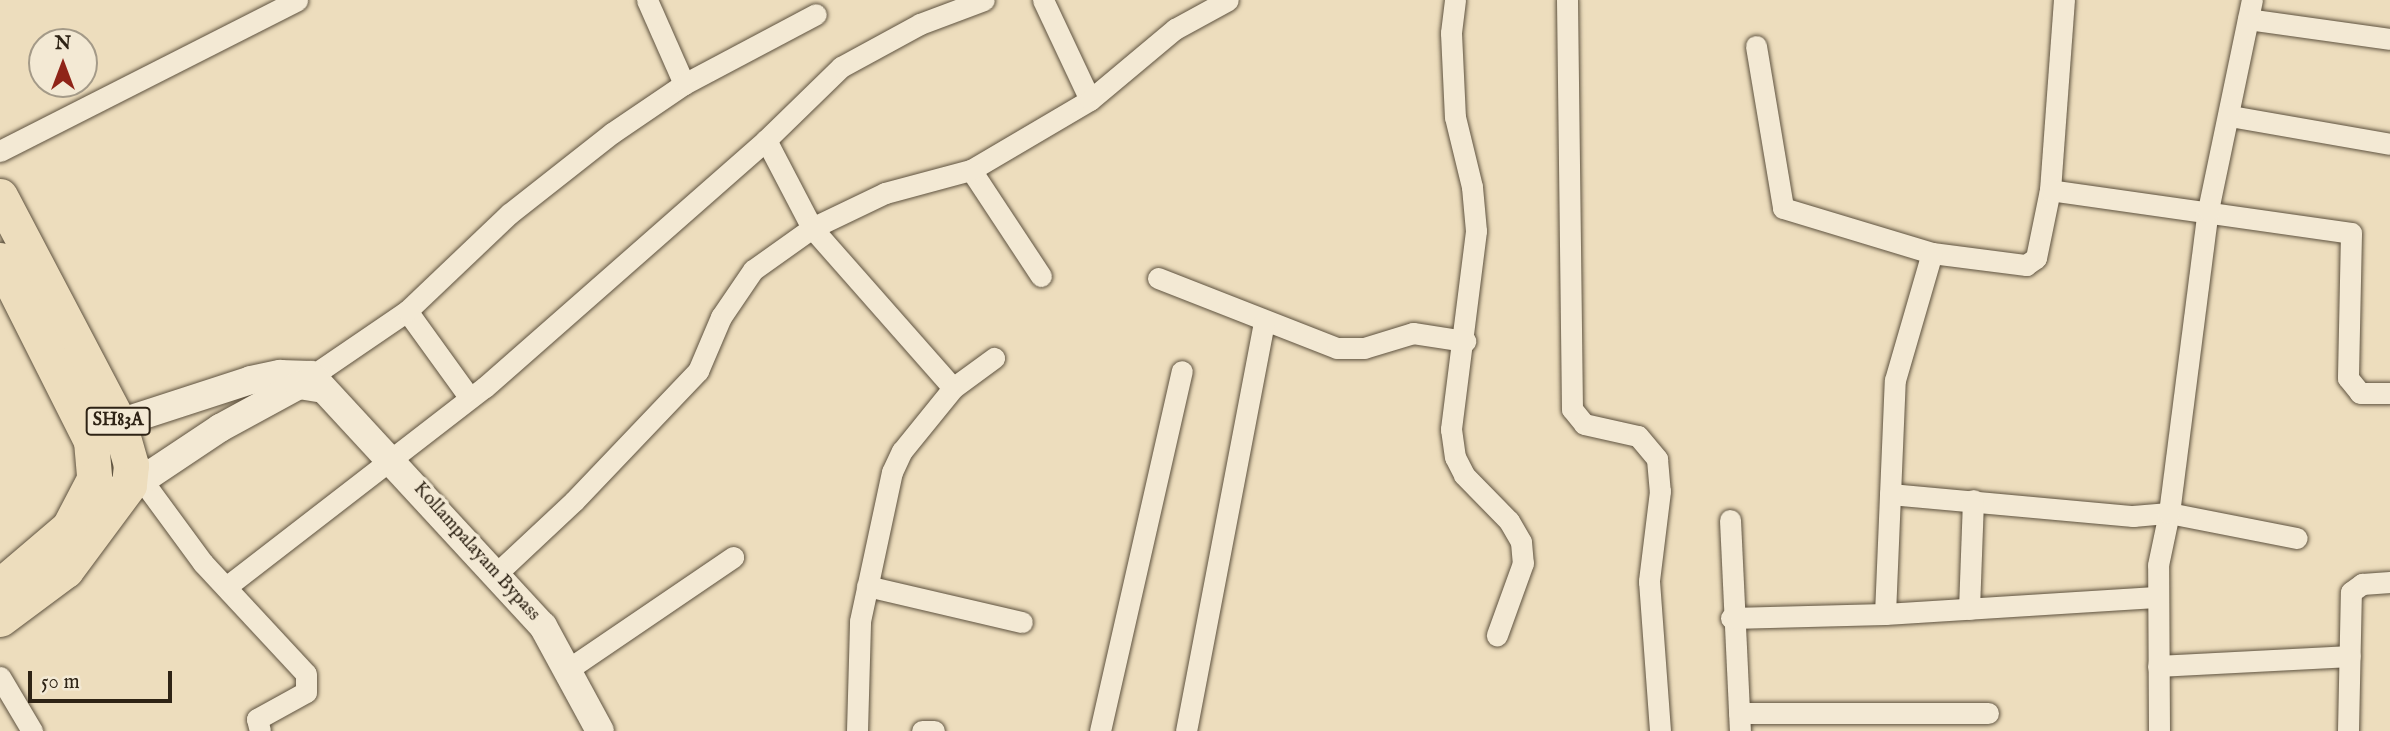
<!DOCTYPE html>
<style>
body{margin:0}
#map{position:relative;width:2390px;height:731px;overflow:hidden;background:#edddbd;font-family:"IM FELL English",serif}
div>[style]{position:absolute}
.roads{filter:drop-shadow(0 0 2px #5e523f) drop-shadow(0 0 2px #5e523f)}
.minor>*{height:21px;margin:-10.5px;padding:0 10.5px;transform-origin:10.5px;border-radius:10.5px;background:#f3e9d4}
.tertiary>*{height:28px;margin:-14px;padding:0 14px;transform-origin:14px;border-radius:14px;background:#f3e9d4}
.primary>*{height:35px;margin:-17.5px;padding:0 17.5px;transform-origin:17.5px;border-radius:17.5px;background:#edddbd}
span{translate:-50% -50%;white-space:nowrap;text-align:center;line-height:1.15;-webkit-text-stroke:7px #f3e9d4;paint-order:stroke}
.shield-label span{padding:2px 5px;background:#f3e9d4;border:2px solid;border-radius:5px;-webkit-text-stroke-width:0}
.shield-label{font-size:18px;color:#2e2315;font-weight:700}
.street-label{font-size:19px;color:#2e2315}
.north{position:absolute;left:28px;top:28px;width:70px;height:70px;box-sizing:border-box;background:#f3e9d4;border:2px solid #a49a88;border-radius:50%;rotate:0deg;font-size:19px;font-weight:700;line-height:28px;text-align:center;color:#2e2315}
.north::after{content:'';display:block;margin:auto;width:24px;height:32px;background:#8f2418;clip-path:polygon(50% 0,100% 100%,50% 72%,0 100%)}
.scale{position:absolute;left:28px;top:671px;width:144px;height:32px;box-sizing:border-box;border:4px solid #2e2315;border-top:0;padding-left:9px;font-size:21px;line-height:24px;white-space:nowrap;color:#2e2315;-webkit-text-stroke:5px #f3e9d4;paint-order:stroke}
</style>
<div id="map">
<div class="roads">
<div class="minor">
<div style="left:647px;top:0;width:92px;rotate:66.2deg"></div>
<div style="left:1043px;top:0;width:110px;rotate:64.8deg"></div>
<div style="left:1455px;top:0;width:33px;rotate:97deg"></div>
<div style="left:1451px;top:33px;width:84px;rotate:87.3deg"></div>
<div style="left:1455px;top:117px;width:72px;rotate:76.3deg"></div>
<div style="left:1472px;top:187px;width:44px;rotate:84.8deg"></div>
<div style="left:1476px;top:231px;width:200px;rotate:97.2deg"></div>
<div style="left:1451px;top:429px;width:28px;rotate:82deg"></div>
<div style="left:1455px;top:457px;width:20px;rotate:63deg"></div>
<div style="left:1464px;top:475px;width:64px;rotate:45.6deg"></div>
<div style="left:1509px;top:521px;width:24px;rotate:60deg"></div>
<div style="left:1521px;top:542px;width:21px;rotate:85deg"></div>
<div style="left:1523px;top:563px;width:77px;rotate:109.9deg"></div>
<div style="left:1567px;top:0;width:409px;rotate:89.3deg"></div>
<div style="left:1572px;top:409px;width:19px;rotate:51deg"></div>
<div style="left:1584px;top:424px;width:55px;rotate:12.5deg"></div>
<div style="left:1638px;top:436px;width:30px;rotate:50deg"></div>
<div style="left:1657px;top:459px;width:32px;rotate:85deg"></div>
<div style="left:1660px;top:491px;width:91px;rotate:97deg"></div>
<div style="left:1649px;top:581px;width:150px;rotate:85.8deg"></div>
<div style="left:2248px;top:19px;width:143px;rotate:8deg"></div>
<div style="left:1756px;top:46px;width:164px;rotate:80.5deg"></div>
<div style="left:1783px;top:208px;width:156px;rotate:16.8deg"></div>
<div style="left:1932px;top:253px;width:95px;rotate:7.3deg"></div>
<div style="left:2026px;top:265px;width:12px;rotate:-35deg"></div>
<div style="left:2036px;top:258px;width:69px;rotate:-78.4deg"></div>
<div style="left:2050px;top:190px;width:191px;rotate:-85.8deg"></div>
<div style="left:2230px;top:116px;width:162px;rotate:9.9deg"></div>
<div style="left:766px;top:140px;width:99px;rotate:62.4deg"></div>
<div style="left:812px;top:228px;width:213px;rotate:48.6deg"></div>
<div style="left:0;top:151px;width:333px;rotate:-26.9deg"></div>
<div style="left:971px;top:170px;width:127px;rotate:56.6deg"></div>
<div style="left:2050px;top:190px;width:304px;rotate:8.1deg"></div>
<div style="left:2351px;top:233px;width:145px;rotate:91.2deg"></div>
<div style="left:2348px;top:378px;width:19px;rotate:51deg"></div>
<div style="left:2360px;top:393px;width:30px"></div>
<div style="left:1158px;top:278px;width:192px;rotate:21.4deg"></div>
<div style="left:1337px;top:348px;width:27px"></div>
<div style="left:1364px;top:348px;width:51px;rotate:-17deg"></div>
<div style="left:1413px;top:333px;width:53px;rotate:8.7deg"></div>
<div style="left:407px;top:311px;width:106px;rotate:54.2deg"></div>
<div style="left:300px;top:384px;width:130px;rotate:-34.3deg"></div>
<div style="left:407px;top:311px;width:141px;rotate:-43.6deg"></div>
<div style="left:509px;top:214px;width:131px;rotate:-38.2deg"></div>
<div style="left:612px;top:133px;width:87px;rotate:-34.2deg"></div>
<div style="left:684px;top:84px;width:149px;rotate:-27.9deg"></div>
<div style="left:142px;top:480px;width:103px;rotate:53.7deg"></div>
<div style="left:203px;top:563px;width:151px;rotate:47.1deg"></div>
<div style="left:306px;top:674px;width:18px;rotate:90deg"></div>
<div style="left:306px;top:692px;width:56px;rotate:151.1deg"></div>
<div style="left:257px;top:719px;width:12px;rotate:76deg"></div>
<div style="left:1890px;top:494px;width:244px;rotate:5.2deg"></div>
<div style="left:2133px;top:516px;width:36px;rotate:-5deg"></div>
<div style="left:2169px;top:513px;width:130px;rotate:11.1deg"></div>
<div style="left:1730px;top:520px;width:211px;rotate:87.3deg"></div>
<div style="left:496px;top:574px;width:107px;rotate:-43.1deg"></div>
<div style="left:574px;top:501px;width:180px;rotate:-46.4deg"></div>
<div style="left:698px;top:371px;width:59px;rotate:-66.9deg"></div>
<div style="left:721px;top:317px;width:57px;rotate:-55.8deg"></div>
<div style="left:753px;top:270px;width:72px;rotate:-35.4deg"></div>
<div style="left:812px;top:228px;width:81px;rotate:-25.6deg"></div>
<div style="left:885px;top:193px;width:89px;rotate:-15deg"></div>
<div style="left:971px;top:170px;width:138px;rotate:-30.5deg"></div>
<div style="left:1090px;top:100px;width:111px;rotate:-39.9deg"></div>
<div style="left:1175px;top:29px;width:60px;rotate:-28.7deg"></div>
<div style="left:867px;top:586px;width:159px;rotate:13.1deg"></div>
<div style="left:226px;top:587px;width:327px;rotate:-37.7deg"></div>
<div style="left:485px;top:387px;width:374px;rotate:-41.3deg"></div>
<div style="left:766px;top:140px;width:105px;rotate:-44.2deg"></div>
<div style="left:841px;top:67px;width:90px;rotate:-28.6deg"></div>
<div style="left:920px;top:24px;width:68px;rotate:-20.6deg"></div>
<div style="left:1969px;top:609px;width:109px;rotate:-87.9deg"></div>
<div style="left:1885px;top:614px;width:234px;rotate:-87.6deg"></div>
<div style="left:1895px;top:380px;width:132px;rotate:-73.8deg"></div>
<div style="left:1731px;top:618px;width:154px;rotate:-1.5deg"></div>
<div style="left:1885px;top:614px;width:271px;rotate:-3.6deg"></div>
<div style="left:2158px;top:666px;width:192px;rotate:-3deg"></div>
<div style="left:567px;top:670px;width:201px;rotate:-34.2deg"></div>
<div style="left:0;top:677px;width:63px;rotate:59.3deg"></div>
<div style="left:1739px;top:713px;width:249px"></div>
<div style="left:857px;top:731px;width:110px;rotate:-88.4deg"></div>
<div style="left:860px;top:621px;width:152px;rotate:-77.9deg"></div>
<div style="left:892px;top:472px;width:23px;rotate:-65deg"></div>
<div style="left:902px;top:451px;width:81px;rotate:-51deg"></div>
<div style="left:953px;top:388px;width:51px;rotate:-36.2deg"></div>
<div style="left:922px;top:731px;width:12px"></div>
<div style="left:1100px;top:731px;width:369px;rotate:-77.2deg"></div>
<div style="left:1186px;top:731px;width:417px;rotate:-79.2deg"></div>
<div style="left:2159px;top:731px;width:166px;rotate:-90.3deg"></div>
<div style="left:2158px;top:565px;width:53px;rotate:-78.1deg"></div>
<div style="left:2169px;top:513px;width:305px;rotate:-82.7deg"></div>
<div style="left:2208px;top:210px;width:215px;rotate:-78.2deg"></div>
<div style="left:2348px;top:731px;width:139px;rotate:-88.8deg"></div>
<div style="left:2351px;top:592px;width:14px;rotate:-36deg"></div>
<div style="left:2362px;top:584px;width:28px;rotate:-4deg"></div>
</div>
<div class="tertiary">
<div style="left:103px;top:433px;width:19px;rotate:-32deg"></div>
<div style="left:119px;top:423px;width:139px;rotate:-18deg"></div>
<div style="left:251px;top:380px;width:30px;rotate:-12deg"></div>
<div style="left:280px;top:374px;width:31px;rotate:2deg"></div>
<div style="left:311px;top:375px;width:342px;rotate:47.3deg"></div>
<div style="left:543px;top:626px;width:119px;rotate:61.5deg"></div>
<div style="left:112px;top:492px;width:32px;rotate:-22deg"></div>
<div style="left:142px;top:480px;width:94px;rotate:-33.7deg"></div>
<div style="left:220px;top:428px;width:90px;rotate:-28.6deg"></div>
<div style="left:299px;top:385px;width:20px;rotate:9deg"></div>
</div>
<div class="primary">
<div style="left:0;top:196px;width:256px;rotate:62.3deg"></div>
<div style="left:119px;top:423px;width:44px;rotate:74.1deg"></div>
<div style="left:131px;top:465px;width:20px;rotate:96deg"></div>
<div style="left:129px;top:485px;width:106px;rotate:126.5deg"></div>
<div style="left:66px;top:570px;width:82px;rotate:143.4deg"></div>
<div style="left:0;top:260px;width:203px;rotate:63.3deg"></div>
<div style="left:91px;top:441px;width:38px;rotate:85deg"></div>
<div style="left:94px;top:479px;width:54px;rotate:117.5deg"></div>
<div style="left:69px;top:527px;width:91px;rotate:139.5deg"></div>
</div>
</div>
<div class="shield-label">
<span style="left:118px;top:421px">SH83A</span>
</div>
<div class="street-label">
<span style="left:476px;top:552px;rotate:48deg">Kollampalayam Bypass</span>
</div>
<div class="north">N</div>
<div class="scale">50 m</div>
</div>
